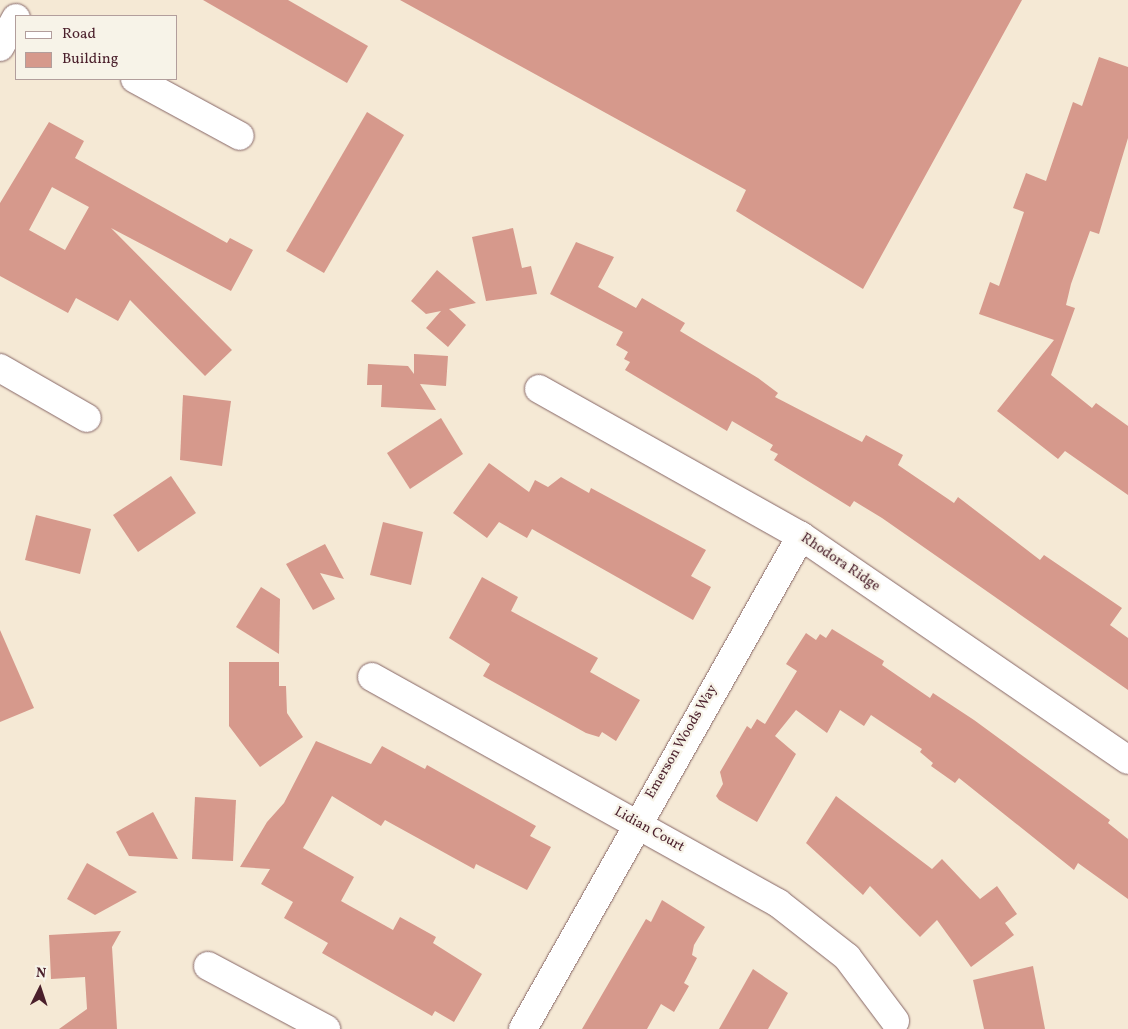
<!DOCTYPE html>
<style>
body{margin:0}
#map{position:relative;width:1128px;height:1029px;overflow:hidden;background:#f5e9d5;font-family:Vollkorn,serif}
div>[style]{position:absolute}
.building>*{inset:0;background:#d6998c}
.roads{filter:drop-shadow(0 0 1px #866666) drop-shadow(0 0 1px #866666)}
.street>*{height:28px;margin:-14px;padding:0 14px;transform-origin:14px;border-radius:14px;background:#fff}
span{translate:-50% -50%;white-space:nowrap;text-align:center;line-height:1.15;-webkit-text-stroke:4.5px #f7f3e8;paint-order:stroke}
.street-label{font-size:14px;color:#4a1f2b}
.legend{position:absolute;left:15px;top:15px;width:162px;height:65px;box-sizing:border-box;background:#f7f3e8;border:1px solid #b29e9c;margin:0;padding:6px 9px;list-style:none;font-size:15px;color:#4a1f2b}
.legend li{display:flex;align-items:center;gap:10px;height:25px}
.legend b{width:25px;border:1px solid #b29e9c}
.north{position:absolute;left:15px;top:964px;width:50px;height:50px;-webkit-text-stroke:4px #f7f3e8;paint-order:stroke;rotate:4deg;font-size:14px;font-weight:700;line-height:20px;text-align:center;color:#4a1f2b}
.north::after{content:'';display:block;margin:auto;width:18px;height:22px;background:#4a1f2b;clip-path:polygon(50% 0,100% 100%,50% 72%,0 100%)}
</style>
<div id="map">
<div class="building">
<div style="clip-path:polygon(203px 0,288px 0,368px 46px,347px 83px)"></div>
<div style="clip-path:polygon(400px 0,1022px 0,863px 289px,736px 211px,746px 190px)"></div>
<div style="clip-path:polygon(1099px 57px,1128px 67px,1128px 138px,1099px 234px,1090px 231px,1071px 284px,1066px 305px,1075px 308px,1051px 375px,1092px 408px,1096px 403px,1128px 426px,1128px 495px,1065px 451px,1058px 459px,997px 411px,1054px 340px,979px 314px,990px 282px,999px 286px,1024px 212px,1013px 208px,1026px 173px,1046px 181px,1073px 102px,1082px 106px)"></div>
<div style="clip-path:polygon(367px 112px,404px 135px,324px 273px,286px 251px)"></div>
<div style="clip-path:polygon(evenodd,49px 122px,84px 141px,75px 158px,227px 243px,230px 238px,253px 250px,231px 291px,111px 228px,232px 350px,205px 376px,130px 300px,118px 321px,76px 298px,68px 313px,0 276px,0 203px,49px 122px,52px 187px,89px 207px,65px 250px,29px 230px,52px 187px)"></div>
<div style="clip-path:polygon(513px 228px,522px 268px,531px 266px,537px 294px,486px 301px,472px 237px)"></div>
<div style="clip-path:polygon(576px 242px,614px 257px,598px 287px,636px 308px,642px 298px,685px 323px,680px 331px,758px 378px,778px 393px,775px 397px,862px 442px,866px 435px,903px 455px,898px 465px,954px 503px,958px 497px,1040px 560px,1044px 555px,1122px 608px,1110px 625px,1128px 638px,1128px 690px,882px 518px,854px 501px,850px 507px,774px 460px,778px 454px,770px 450px,773px 445px,732px 421px,727px 431px,625px 370px,630px 362px,624px 359px,628px 352px,616px 345px,623px 332px,550px 294px)"></div>
<div style="clip-path:polygon(437px 270px,476px 303px,449px 309px,466px 325px,448px 347px,426px 328px,441px 311px,426px 314px,411px 301px)"></div>
<div style="clip-path:polygon(414px 354px,448px 356px,446px 386px,420px 384px,436px 410px,381px 407px,382px 385px,367px 385px,368px 364px,408px 366px,414px 374px)"></div>
<div style="clip-path:polygon(183px 395px,231px 401px,222px 466px,180px 460px)"></div>
<div style="clip-path:polygon(441px 418px,463px 454px,410px 489px,387px 453px)"></div>
<div style="clip-path:polygon(489px 463px,529px 492px,535px 480px,548px 487px,561px 477px,589px 493px,591px 488px,706px 550px,691px 576px,711px 587px,693px 620px,532px 529px,527px 538px,499px 522px,487px 538px,453px 513px)"></div>
<div style="clip-path:polygon(171px 476px,196px 513px,138px 552px,113px 515px)"></div>
<div style="clip-path:polygon(36px 515px,91px 529px,80px 574px,25px 560px)"></div>
<div style="clip-path:polygon(383px 522px,423px 532px,411px 585px,370px 575px)"></div>
<div style="clip-path:polygon(325px 544px,344px 579px,320px 573px,335px 599px,313px 610px,286px 564px)"></div>
<div style="clip-path:polygon(482px 577px,518px 597px,511px 611px,598px 658px,590px 672px,640px 700px,616px 741px,602px 732px,599px 737px,586px 733px,483px 676px,490px 664px,449px 638px)"></div>
<div style="clip-path:polygon(261px 587px,280px 599px,279px 654px,236px 627px)"></div>
<div style="clip-path:polygon(832px 629px,884px 661px,882px 665px,930px 698px,933px 693px,974px 720px,1110px 820px,1108px 823px,1128px 839px,1128px 899px,1078px 863px,1074px 870px,959px 778px,955px 783px,931px 766px,933px 763px,920px 752px,922px 749px,871px 715px,864px 726px,840px 710px,827px 733px,796px 710px,775px 736px,796px 754px,757px 822px,719px 800px,716px 796px,723px 784px,720px 772px,747px 726px,751px 729px,757px 719px,765px 724px,797px 671px,786px 664px,806px 633px,816px 640px,820px 634px,826px 638px)"></div>
<div style="clip-path:polygon(0 630px,34px 708px,0 722px)"></div>
<div style="clip-path:polygon(229px 662px,279px 662px,279px 686px,286px 686px,287px 713px,303px 737px,260px 767px,229px 726px)"></div>
<div style="clip-path:polygon(316px 741px,371px 764px,382px 746px,425px 769px,427px 765px,536px 826px,530px 836px,551px 847px,527px 890px,476px 864px,474px 869px,385px 820px,381px 826px,332px 796px,303px 848px,354px 877px,341px 901px,393px 930px,400px 917px,436px 937px,433px 943px,482px 974px,454px 1022px,435px 1011px,432px 1016px,322px 953px,328px 943px,284px 918px,293px 902px,261px 884px,270px 869px,240px 867px,267px 822px,284px 803px)"></div>
<div style="clip-path:polygon(836px 796px,932px 869px,942px 859px,980px 899px,997px 886px,1017px 914px,1005px 923px,1014px 935px,971px 967px,937px 920px,920px 937px,870px 886px,863px 895px,806px 843px)"></div>
<div style="clip-path:polygon(195px 797px,236px 800px,233px 861px,192px 859px)"></div>
<div style="clip-path:polygon(153px 812px,178px 859px,129px 856px,116px 832px)"></div>
<div style="clip-path:polygon(87px 863px,137px 892px,95px 915px,67px 899px)"></div>
<div style="clip-path:polygon(662px 900px,705px 927px,694px 945px,692px 955px,697px 958px,684px 983px,689px 986px,674px 1012px,661px 1004px,647px 1029px,582px 1029px,646px 919px,651px 922px)"></div>
<div style="clip-path:polygon(121px 931px,112px 947px,117px 1029px,59px 1029px,87px 1009px,85px 977px,51px 979px,49px 935px)"></div>
<div style="clip-path:polygon(1033px 966px,1045px 1029px,984px 1029px,973px 980px)"></div>
<div style="clip-path:polygon(753px 969px,788px 993px,768px 1029px,719px 1029px)"></div>
</div>
<div class="roads">
<div class="street">
<div style="left:0;top:47px;width:33px;rotate:-61deg"></div>
<div style="left:135px;top:79px;width:119px;rotate:28.5deg"></div>
<div style="left:0;top:368px;width:100px;rotate:29.9deg"></div>
<div style="left:539px;top:389px;width:300px;rotate:29.3deg"></div>
<div style="left:801px;top:536px;width:396px;rotate:34.4deg"></div>
<div style="left:372px;top:677px;width:465px;rotate:29.1deg"></div>
<div style="left:778px;top:903px;width:88px;rotate:38deg"></div>
<div style="left:847px;top:957px;width:80px;rotate:53.1deg"></div>
<div style="left:208px;top:966px;width:134px;rotate:28.1deg"></div>
<div style="left:523px;top:1029px;width:566px;rotate:-60.58deg"></div>
</div>
</div>
<div class="street-label">
<span style="left:840px;top:563px;rotate:34deg">Rhodora Ridge</span>
<span style="left:682px;top:742px;rotate:-60deg">Emerson Woods Way</span>
<span style="left:649px;top:830px;rotate:29deg">Lidian Court</span>
</div>
<ul class="legend">
<li><b style="height:6px;background:#fff"></b>Road</li>
<li><b style="height:14px;background:#d6998c"></b>Building</li>
</ul>
<div class="north">N</div>
</div>
